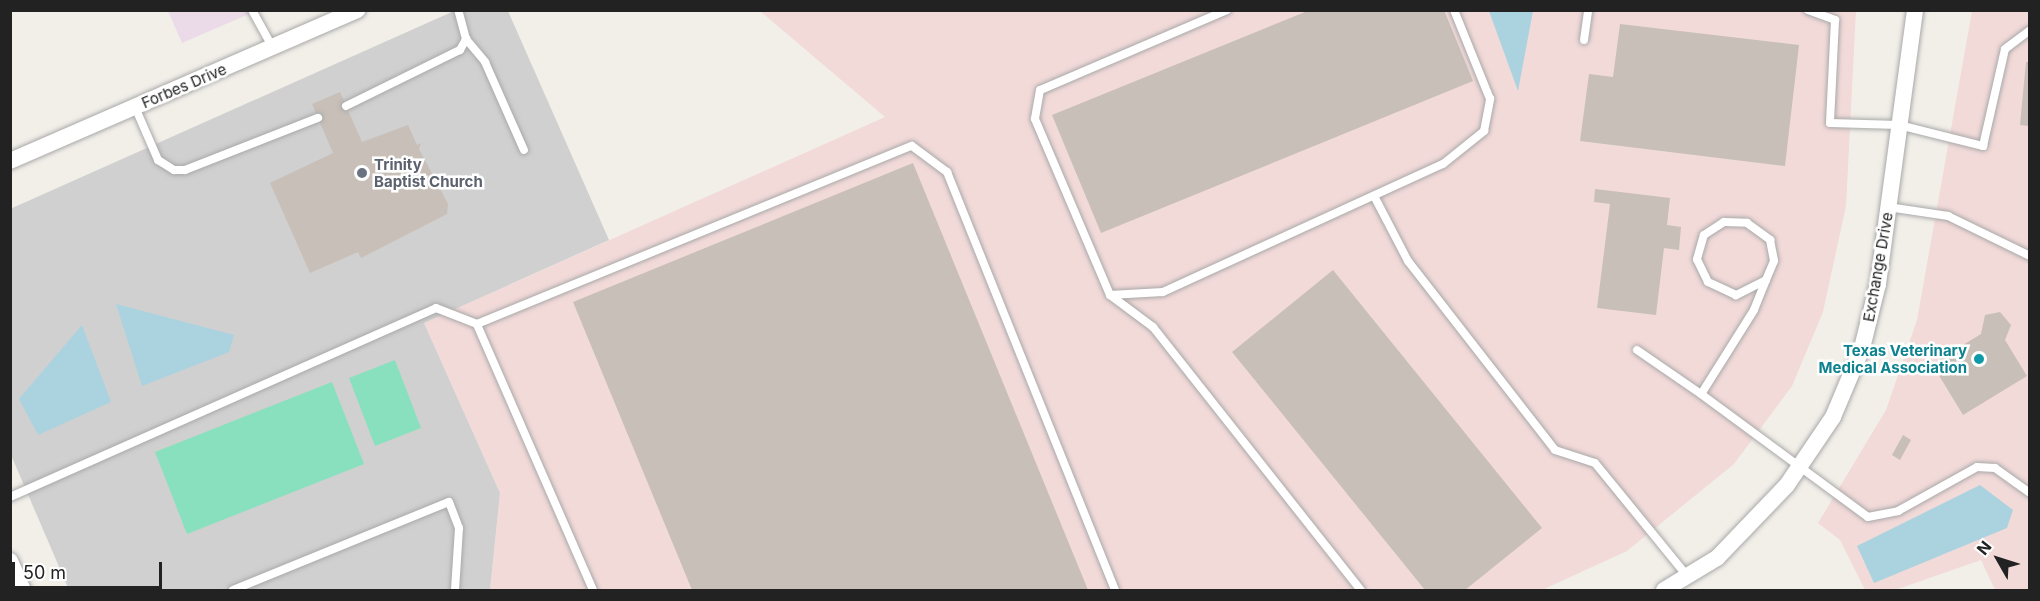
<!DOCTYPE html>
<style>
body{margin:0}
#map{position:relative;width:2040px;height:601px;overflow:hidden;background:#f2efe9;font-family:Inter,sans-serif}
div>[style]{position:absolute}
.commercial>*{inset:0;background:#f2dad9}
.industrial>*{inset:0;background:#ebdbe8}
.religious>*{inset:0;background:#d0d0d0}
.pitch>*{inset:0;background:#88e0be}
.water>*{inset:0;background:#aad3df}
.building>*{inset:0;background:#c7bfb8}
.roads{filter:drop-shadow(0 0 2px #a9a9a9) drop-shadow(0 0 2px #a9a9a9)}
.lane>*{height:8px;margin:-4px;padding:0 4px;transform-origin:4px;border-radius:4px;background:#fff}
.street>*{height:16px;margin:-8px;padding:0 8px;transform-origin:8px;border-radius:8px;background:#fff}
.dots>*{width:16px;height:16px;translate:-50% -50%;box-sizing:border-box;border:3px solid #fff;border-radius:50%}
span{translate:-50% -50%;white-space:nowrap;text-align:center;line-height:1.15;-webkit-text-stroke:5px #fff;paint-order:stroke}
.street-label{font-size:15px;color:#222}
.worship-label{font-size:15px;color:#5b616d;font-weight:700}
.left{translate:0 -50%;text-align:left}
.culture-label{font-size:15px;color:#0d838f;font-weight:700}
.right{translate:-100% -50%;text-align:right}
.frame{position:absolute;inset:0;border:12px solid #222;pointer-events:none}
.north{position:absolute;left:1968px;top:529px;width:60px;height:60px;-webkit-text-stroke:4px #fff;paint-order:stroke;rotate:309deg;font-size:16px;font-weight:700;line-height:24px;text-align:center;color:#222}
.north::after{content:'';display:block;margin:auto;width:21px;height:27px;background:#222;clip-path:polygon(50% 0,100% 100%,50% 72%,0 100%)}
.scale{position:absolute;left:12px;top:562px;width:150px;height:27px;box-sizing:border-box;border:3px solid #222;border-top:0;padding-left:8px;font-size:18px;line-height:21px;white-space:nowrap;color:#222;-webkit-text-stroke:4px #fff;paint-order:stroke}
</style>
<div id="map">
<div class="commercial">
<div style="clip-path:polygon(760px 11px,1856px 11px,1846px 206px,1823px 312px,1792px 386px,1734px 464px,1627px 551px,1542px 590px,490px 590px,500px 493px,424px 323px,885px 117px)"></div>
<div style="clip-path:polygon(1972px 11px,2029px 11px,2029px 590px,1995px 590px,1981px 560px,1895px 590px,1865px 590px,1840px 540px,1818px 523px,1886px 410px,1917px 320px)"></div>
</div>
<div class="industrial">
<div style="clip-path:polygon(168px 11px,256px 11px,182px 43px)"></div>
</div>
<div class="religious">
<div style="clip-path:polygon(454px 11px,508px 11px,609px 240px,424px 323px,500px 493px,490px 590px,69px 590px,11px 455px,10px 209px)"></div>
</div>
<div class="pitch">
<div style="clip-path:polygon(395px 360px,421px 428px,375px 446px,349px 378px)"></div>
<div style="clip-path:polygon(332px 382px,364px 464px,187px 534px,155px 452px)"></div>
</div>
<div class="water">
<div style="clip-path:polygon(1489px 11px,1533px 11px,1518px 91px)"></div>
<div style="clip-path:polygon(116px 304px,234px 335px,229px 352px,142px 386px)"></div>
<div style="clip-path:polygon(82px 325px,111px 402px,38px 435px,19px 399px)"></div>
<div style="clip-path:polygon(1980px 485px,2013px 510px,2007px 528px,1874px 583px,1857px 546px)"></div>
</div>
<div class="building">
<div style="clip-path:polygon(1310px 10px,1444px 10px,1473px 81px,1101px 233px,1052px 115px)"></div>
<div style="clip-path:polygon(1620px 24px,1799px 45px,1785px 166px,1580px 141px,1589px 74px,1613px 77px)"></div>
<div style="clip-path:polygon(2026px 62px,2030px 62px,2030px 144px,2028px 126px,2020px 125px)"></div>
<div style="clip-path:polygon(340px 92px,362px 142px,408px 125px,417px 145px,421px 143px,419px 149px,448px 204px,447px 214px,361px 258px,358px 252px,310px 273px,270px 183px,333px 153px,312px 104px)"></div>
<div style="clip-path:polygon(913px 163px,1088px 590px,692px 590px,573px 302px)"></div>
<div style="clip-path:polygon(1595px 189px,1670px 198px,1667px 225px,1681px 227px,1679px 250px,1664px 248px,1656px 315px,1597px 308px,1610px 204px,1594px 202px)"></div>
<div style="clip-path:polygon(1333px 270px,1542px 528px,1465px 590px,1425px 590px,1232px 352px)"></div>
<div style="clip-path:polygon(2000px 312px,2011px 325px,2005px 340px,2027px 376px,1963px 415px,1932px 364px,1981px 334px,1985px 315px)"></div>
<div style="clip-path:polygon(1903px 435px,1911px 440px,1900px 460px,1892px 455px)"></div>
</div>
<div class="roads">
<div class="lane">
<div style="left:252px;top:10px;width:43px;rotate:61.1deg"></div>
<div style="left:1227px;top:10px;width:203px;rotate:156.8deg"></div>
<div style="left:1040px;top:90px;width:29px;rotate:100deg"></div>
<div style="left:1035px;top:119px;width:191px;rotate:66.9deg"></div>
<div style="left:1110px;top:295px;width:54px;rotate:36.7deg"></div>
<div style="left:1153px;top:327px;width:335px;rotate:51.7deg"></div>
<div style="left:1808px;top:10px;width:29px;rotate:20deg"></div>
<div style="left:1835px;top:20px;width:103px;rotate:92.8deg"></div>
<div style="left:1830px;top:123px;width:69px;rotate:1.7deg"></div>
<div style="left:1899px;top:125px;width:87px;rotate:14deg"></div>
<div style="left:1983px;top:146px;width:99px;rotate:-77.2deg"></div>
<div style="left:2005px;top:49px;width:31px;rotate:-37deg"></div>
<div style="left:466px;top:39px;width:30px;rotate:50deg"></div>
<div style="left:485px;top:62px;width:96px;rotate:66.1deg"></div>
<div style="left:1584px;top:40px;width:30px;rotate:-82deg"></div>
<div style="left:346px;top:106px;width:127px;rotate:-26.2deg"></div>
<div style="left:460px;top:50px;width:13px;rotate:-61deg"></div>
<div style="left:466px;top:39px;width:30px;rotate:-105deg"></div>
<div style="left:135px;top:107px;width:58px;rotate:66.5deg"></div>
<div style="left:158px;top:160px;width:19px;rotate:32deg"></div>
<div style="left:174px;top:170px;width:11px"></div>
<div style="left:185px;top:170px;width:143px;rotate:-21.4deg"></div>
<div style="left:1374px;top:196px;width:73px;rotate:62.4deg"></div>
<div style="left:1408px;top:261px;width:239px;rotate:52.1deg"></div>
<div style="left:1555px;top:450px;width:42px;rotate:18deg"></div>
<div style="left:1595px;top:463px;width:146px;rotate:50.8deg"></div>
<div style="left:1888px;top:207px;width:61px;rotate:8.5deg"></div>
<div style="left:1948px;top:216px;width:91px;rotate:26deg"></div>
<div style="left:1766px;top:280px;width:34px;rotate:153deg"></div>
<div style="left:1736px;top:295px;width:31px;rotate:-155deg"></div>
<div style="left:1708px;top:282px;width:25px;rotate:-116deg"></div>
<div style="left:1697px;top:259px;width:25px;rotate:-74deg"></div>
<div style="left:1704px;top:235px;width:24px;rotate:-33deg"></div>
<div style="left:1724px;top:222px;width:23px;rotate:2deg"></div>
<div style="left:1747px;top:223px;width:29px;rotate:36deg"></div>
<div style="left:1770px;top:240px;width:21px;rotate:79deg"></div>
<div style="left:1774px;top:261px;width:21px;rotate:113deg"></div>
<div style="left:1766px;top:280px;width:32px;rotate:112deg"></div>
<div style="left:1754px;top:310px;width:99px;rotate:122.2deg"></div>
<div style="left:1701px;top:394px;width:207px;rotate:36.4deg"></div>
<div style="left:1868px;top:517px;width:31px;rotate:-11deg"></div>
<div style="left:1898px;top:511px;width:90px;rotate:-29.1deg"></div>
<div style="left:1977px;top:467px;width:18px;rotate:3deg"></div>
<div style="left:1995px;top:468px;width:43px;rotate:35.5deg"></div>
<div style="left:1110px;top:295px;width:53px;rotate:-3.2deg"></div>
<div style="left:1163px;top:292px;width:308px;rotate:-24.6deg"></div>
<div style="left:1443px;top:164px;width:53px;rotate:-38.8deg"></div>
<div style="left:1484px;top:131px;width:33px;rotate:-79deg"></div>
<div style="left:1490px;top:99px;width:96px;rotate:-112deg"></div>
<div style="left:1637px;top:350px;width:78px;rotate:34.5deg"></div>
<div style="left:10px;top:497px;width:466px;rotate:-23.9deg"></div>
<div style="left:436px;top:308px;width:44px;rotate:21.3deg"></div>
<div style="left:233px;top:590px;width:233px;rotate:-22.2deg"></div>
<div style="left:449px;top:502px;width:28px;rotate:69deg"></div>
<div style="left:459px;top:528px;width:62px;rotate:93.7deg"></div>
<div style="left:593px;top:590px;width:290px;rotate:-113.6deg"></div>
<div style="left:477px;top:324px;width:470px;rotate:-22.3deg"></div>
<div style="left:912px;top:146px;width:44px;rotate:36.6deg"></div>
<div style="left:947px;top:172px;width:450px;rotate:68.1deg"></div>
</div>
<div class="street">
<div style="left:10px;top:161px;width:379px;rotate:-23.5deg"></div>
<div style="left:10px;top:561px;width:32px;rotate:66deg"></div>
<div style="left:1664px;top:590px;width:62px;rotate:-31.1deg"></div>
<div style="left:1717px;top:558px;width:101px;rotate:-46.2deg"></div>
<div style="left:1787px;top:485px;width:82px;rotate:-55.9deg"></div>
<div style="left:1833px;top:417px;width:75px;rotate:-67.2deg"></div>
<div style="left:1862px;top:348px;width:66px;rotate:-76deg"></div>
<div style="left:1878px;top:284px;width:276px;rotate:-82.3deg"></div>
</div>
</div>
<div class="dots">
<div style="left:362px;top:173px;background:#6b7280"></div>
<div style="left:1979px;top:359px;background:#0f9aa8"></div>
</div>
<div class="street-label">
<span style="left:184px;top:86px;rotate:-23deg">Forbes Drive</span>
<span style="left:1878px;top:267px;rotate:-80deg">Exchange Drive</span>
</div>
<div class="worship-label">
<span class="left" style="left:374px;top:173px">Trinity<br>Baptist Church</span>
</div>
<div class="culture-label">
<span class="right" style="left:1967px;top:359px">Texas Veterinary<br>Medical Association</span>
</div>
<div class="frame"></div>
<div class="north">N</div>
<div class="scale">50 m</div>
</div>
